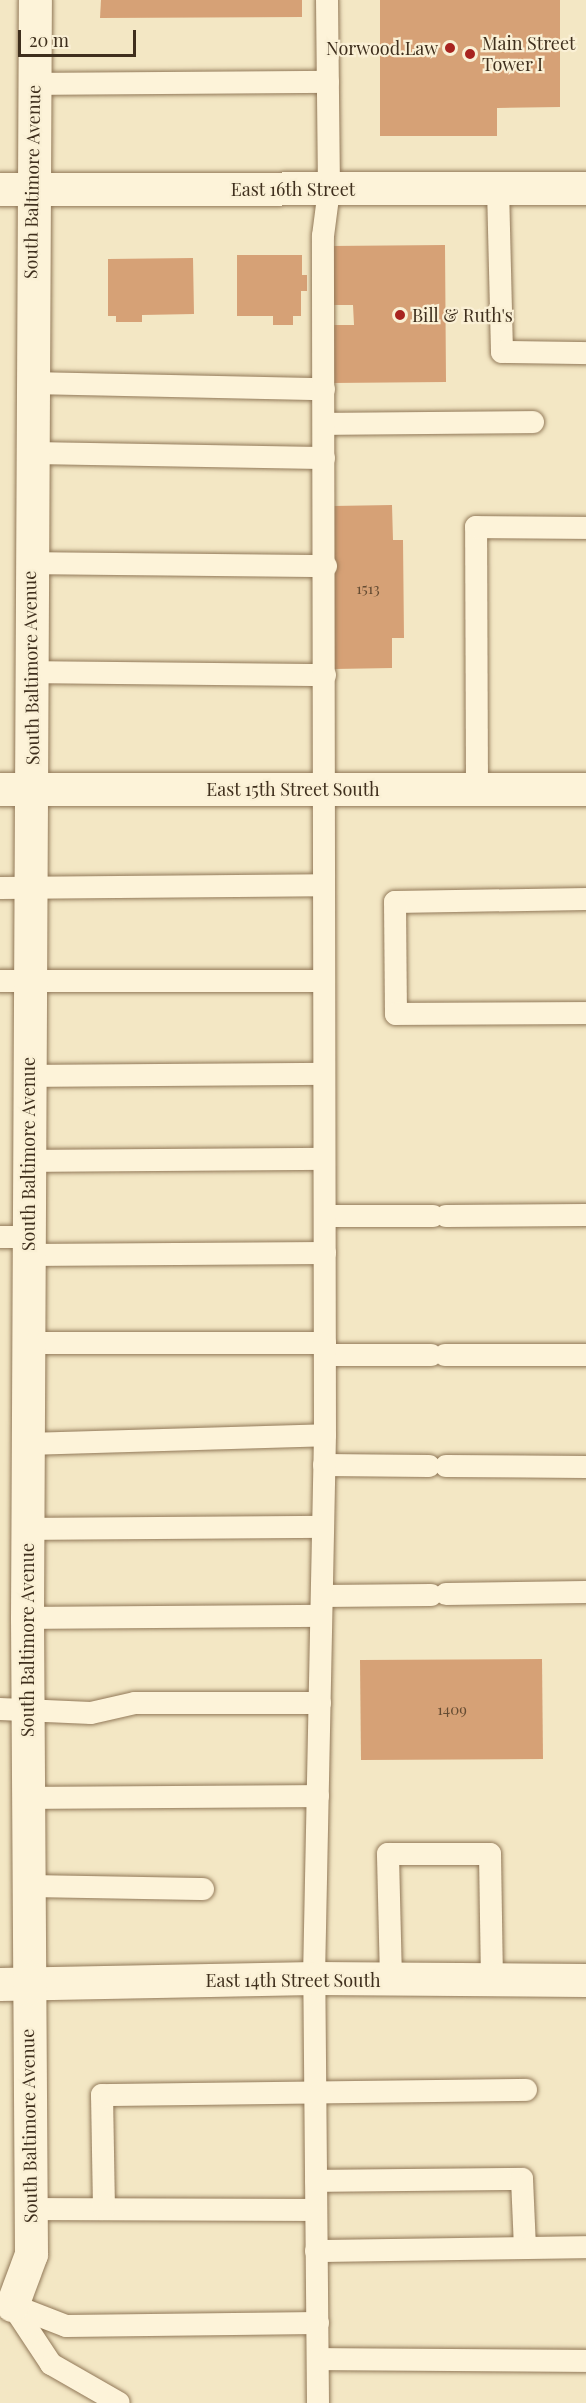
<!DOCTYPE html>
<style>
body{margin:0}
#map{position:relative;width:586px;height:2403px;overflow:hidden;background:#f3e7c4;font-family:"Playfair Display",serif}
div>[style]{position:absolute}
.building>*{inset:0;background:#d6a176}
.roads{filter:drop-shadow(0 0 2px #917858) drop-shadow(0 0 2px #917858)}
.lane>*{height:22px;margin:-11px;padding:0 11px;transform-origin:11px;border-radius:11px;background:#fdf3d9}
.street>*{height:33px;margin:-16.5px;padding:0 16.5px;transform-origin:16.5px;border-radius:16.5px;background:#fdf3d9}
.secondary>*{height:33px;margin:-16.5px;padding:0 16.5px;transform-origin:16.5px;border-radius:16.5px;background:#fdf3d9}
.dots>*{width:16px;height:16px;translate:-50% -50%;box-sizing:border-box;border:3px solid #faf0d5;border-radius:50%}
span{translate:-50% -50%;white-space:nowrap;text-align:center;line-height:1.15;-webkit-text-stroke:4.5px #faf0d5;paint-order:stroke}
.number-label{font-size:15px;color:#654c33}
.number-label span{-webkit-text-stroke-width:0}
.poi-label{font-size:18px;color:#3f2f1d}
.left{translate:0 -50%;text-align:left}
.right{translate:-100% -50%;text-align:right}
.street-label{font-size:18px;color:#3f2f1d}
.scale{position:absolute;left:18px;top:30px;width:118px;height:27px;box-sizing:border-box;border:3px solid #3f2f1d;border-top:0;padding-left:8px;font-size:18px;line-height:21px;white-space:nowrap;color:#3f2f1d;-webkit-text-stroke:4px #faf0d5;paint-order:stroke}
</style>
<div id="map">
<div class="building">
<div style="clip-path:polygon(101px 0,302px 0,302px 17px,100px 18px)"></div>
<div style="clip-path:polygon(380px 0,560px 0,560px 107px,497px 108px,497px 136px,380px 136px)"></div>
<div style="clip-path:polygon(445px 245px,446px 382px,331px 383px,330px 325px,354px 325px,353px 305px,331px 305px,330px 246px)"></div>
<div style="clip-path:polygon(237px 255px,302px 255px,302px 275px,307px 275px,307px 291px,301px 291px,301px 316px,293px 316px,293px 325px,273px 325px,273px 316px,237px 316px)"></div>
<div style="clip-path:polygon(193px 258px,194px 314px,142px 315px,142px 322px,116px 322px,116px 316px,108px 316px,108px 259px)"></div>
<div style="clip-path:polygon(392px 505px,393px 540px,403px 540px,404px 638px,392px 638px,392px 668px,334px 669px,333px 506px)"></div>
<div style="clip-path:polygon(542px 1659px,543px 1759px,361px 1760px,360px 1660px)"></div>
</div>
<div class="roads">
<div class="lane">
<div style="left:33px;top:84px;width:295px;rotate:-0.4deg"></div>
<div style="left:498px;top:188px;width:164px;rotate:88.6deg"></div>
<div style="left:502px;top:352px;width:84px;rotate:0.7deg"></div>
<div style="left:30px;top:383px;width:294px;rotate:1.2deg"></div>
<div style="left:324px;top:424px;width:209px;rotate:-0.5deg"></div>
<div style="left:30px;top:453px;width:294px;rotate:1deg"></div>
<div style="left:30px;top:563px;width:296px;rotate:0.6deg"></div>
<div style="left:31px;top:672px;width:294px;rotate:0.6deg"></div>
<div style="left:477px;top:789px;width:262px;rotate:-90.2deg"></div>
<div style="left:476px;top:527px;width:110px;rotate:0.5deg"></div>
<div style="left:0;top:888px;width:324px;rotate:-0.5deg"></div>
<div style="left:586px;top:899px;width:191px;rotate:179.1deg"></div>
<div style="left:395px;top:902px;width:112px;rotate:89.5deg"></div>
<div style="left:396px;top:1014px;width:190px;rotate:-0.3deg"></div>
<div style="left:0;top:981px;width:324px"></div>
<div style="left:29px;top:1076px;width:295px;rotate:-0.4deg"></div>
<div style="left:28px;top:1161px;width:296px;rotate:-0.4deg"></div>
<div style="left:325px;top:1216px;width:108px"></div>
<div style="left:446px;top:1216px;width:140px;rotate:-0.4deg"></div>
<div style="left:0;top:1237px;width:28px"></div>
<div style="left:28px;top:1255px;width:297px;rotate:-0.4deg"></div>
<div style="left:28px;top:1343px;width:297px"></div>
<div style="left:325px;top:1355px;width:106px"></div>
<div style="left:445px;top:1355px;width:141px"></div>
<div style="left:27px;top:1444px;width:298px;rotate:-1.7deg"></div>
<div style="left:324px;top:1465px;width:105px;rotate:0.5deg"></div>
<div style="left:446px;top:1466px;width:140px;rotate:0.4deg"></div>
<div style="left:27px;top:1529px;width:296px;rotate:-0.4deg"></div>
<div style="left:446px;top:1594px;width:140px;rotate:-0.8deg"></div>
<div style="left:322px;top:1596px;width:109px;rotate:-0.5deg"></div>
<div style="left:27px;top:1618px;width:294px;rotate:-0.4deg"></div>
<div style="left:0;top:1709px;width:91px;rotate:2.5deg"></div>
<div style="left:91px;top:1713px;width:45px;rotate:-12.8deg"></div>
<div style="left:135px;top:1703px;width:185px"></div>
<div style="left:27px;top:1798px;width:291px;rotate:-0.4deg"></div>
<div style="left:27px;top:1886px;width:176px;rotate:1deg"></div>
<div style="left:391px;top:1979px;width:125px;rotate:-91.4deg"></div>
<div style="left:388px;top:1854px;width:102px"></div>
<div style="left:490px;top:1854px;width:126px;rotate:89.1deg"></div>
<div style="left:316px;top:2181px;width:206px;rotate:-0.6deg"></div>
<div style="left:522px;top:2179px;width:68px;rotate:87.5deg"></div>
<div style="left:30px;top:2209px;width:286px;rotate:0.2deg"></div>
<div style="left:104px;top:2209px;width:114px;rotate:-91deg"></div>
<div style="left:102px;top:2095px;width:424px;rotate:-0.7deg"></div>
<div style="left:316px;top:2251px;width:270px;rotate:-0.8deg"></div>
<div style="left:12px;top:2305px;width:58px;rotate:21.3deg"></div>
<div style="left:66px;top:2326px;width:252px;rotate:-0.7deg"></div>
<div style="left:12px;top:2305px;width:71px;rotate:56.5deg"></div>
<div style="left:51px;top:2364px;width:78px;rotate:29.8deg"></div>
<div style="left:318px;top:2359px;width:268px;rotate:0.4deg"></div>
<div style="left:318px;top:2403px;width:425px;rotate:-90.5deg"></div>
<div style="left:314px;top:1978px;width:543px;rotate:-88.84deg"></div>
<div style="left:325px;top:1435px;width:1199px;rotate:-90.1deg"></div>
<div style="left:323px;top:236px;width:46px;rotate:-82.6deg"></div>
<div style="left:329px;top:190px;width:190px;rotate:-90.6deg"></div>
</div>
<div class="street">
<div style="left:0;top:189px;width:586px;rotate:-0.1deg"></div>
<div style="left:0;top:1984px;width:314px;rotate:-1.1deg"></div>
<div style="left:314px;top:1978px;width:272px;rotate:0.4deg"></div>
<div style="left:12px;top:2305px;width:54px;rotate:-69.6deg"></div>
<div style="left:31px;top:2254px;width:636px;rotate:-90.36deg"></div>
<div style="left:27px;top:1618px;width:1618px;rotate:-89.72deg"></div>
</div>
<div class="secondary">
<div style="left:0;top:789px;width:586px"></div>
</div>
</div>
<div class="dots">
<div style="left:450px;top:48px;background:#a82420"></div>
<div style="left:470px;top:54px;background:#a82420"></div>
<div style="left:400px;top:315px;background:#a82420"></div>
</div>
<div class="number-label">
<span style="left:368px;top:589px">1513</span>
<span style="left:452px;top:1710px">1409</span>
</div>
<div class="poi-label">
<span class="left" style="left:482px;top:54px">Main Street<br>Tower I</span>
<span class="right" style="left:438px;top:48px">Norwood.Law</span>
<span class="left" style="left:412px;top:315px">Bill &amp; Ruth's</span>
</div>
<div class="street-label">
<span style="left:32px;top:182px;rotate:-89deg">South Baltimore Avenue</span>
<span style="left:293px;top:189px">East 16th Street</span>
<span style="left:31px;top:668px;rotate:-91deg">South Baltimore Avenue</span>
<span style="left:293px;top:789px">East 15th Street South</span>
<span style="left:28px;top:1154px;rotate:-90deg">South Baltimore Avenue</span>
<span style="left:27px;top:1640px;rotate:-90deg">South Baltimore Avenue</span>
<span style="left:293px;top:1980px">East 14th Street South</span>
<span style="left:29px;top:2126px;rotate:-91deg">South Baltimore Avenue</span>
</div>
<div class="scale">20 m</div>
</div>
